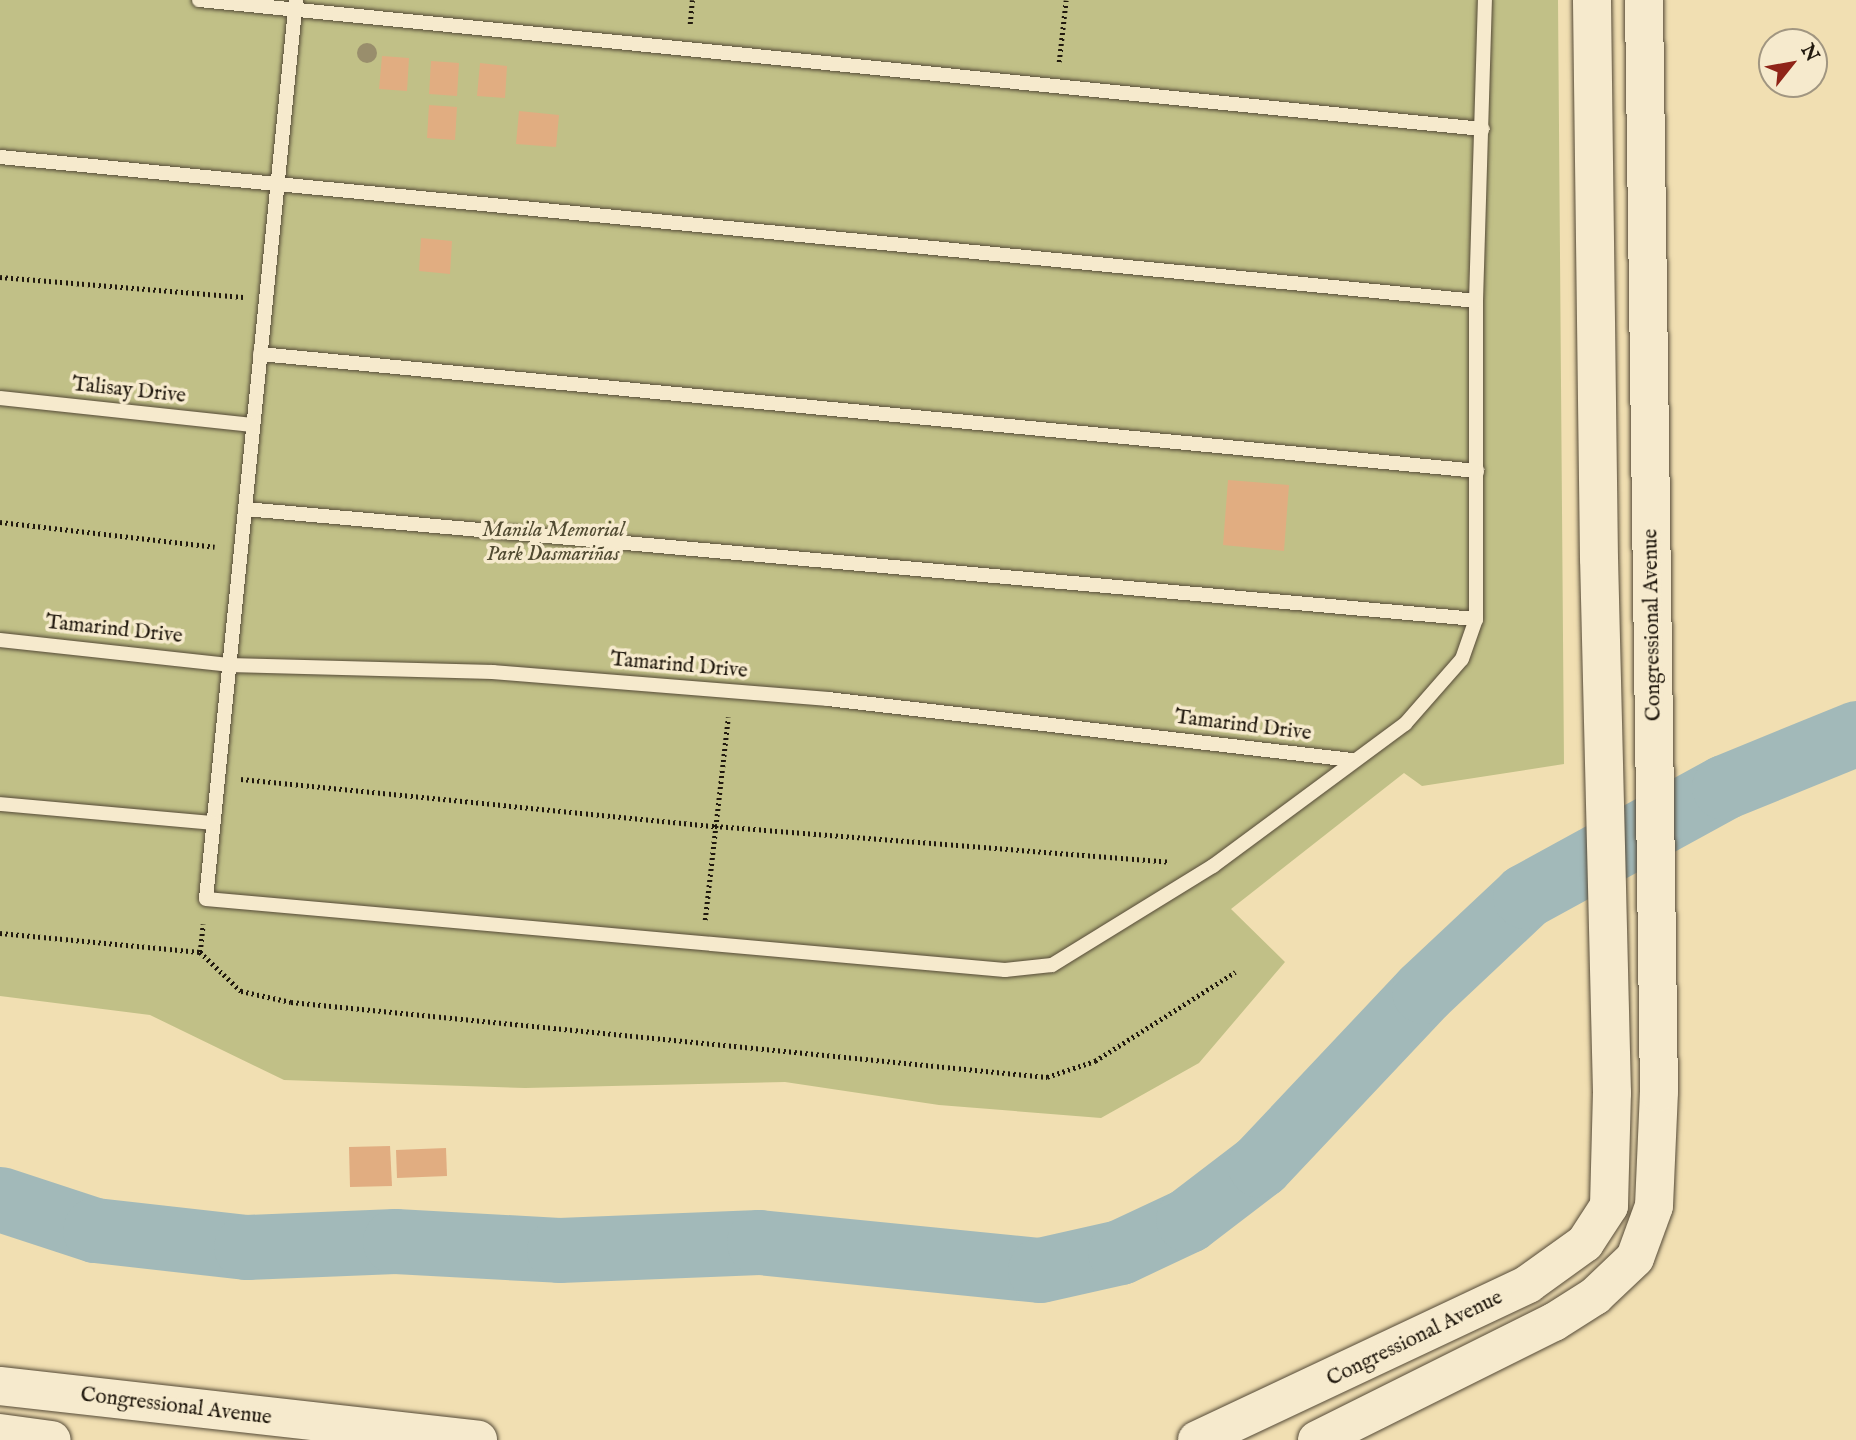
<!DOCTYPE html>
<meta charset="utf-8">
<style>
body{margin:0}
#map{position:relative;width:1856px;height:1440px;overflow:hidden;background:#f1dfb2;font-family:"IM FELL English",serif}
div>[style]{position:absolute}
.green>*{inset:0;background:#c1c087}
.river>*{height:65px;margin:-32.5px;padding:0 32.5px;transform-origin:32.5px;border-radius:32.5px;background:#a2b9b9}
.building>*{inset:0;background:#e1ad81}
.path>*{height:4.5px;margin-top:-2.25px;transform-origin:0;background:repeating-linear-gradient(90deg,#21190e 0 2px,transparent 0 5.5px)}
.roads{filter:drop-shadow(0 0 2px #554a37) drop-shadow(0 0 2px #554a37)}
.lane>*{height:14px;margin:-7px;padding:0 7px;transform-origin:7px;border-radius:7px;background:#f6eacd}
.secondary>*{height:38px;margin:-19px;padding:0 19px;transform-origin:19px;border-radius:19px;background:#f6eacd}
.trees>*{width:20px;height:20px;margin:-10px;border-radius:50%;background:#998e6c}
span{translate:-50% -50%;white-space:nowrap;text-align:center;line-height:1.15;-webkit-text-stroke:7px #f6eacd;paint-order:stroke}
.street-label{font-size:21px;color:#21190e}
.park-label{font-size:21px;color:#514b32;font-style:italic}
.north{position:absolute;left:1758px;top:28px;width:70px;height:70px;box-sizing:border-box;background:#f6eacd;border:2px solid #a19681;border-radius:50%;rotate:59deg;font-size:19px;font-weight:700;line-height:28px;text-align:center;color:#21190e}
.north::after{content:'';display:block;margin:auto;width:24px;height:32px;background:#8f2418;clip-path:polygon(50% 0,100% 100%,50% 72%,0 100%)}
</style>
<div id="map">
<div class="green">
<div style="clip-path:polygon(0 0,1558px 0,1564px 764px,1422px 786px,1404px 773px,1231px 909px,1285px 962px,1199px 1063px,1101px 1118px,939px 1105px,785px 1082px,525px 1088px,284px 1080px,150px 1015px,0 996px)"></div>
</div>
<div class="river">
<div style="left:0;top:1199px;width:100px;rotate:18.1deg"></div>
<div style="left:95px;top:1230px;width:152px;rotate:6.4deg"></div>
<div style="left:246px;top:1247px;width:149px;rotate:-2.3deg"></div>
<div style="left:395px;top:1241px;width:164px;rotate:3.1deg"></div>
<div style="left:559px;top:1250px;width:200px;rotate:-2.3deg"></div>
<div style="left:759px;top:1242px;width:282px;rotate:5.7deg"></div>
<div style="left:1040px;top:1270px;width:82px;rotate:-12.7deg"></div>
<div style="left:1120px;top:1252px;width:75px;rotate:-25.2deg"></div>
<div style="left:1188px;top:1220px;width:91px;rotate:-37.4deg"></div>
<div style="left:1260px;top:1165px;width:239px;rotate:-46.7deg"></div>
<div style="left:1424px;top:991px;width:139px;rotate:-43.2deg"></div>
<div style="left:1525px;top:896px;width:227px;rotate:-28.7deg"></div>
<div style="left:1724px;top:787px;width:143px;rotate:-22.2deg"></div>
</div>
<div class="building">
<div style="clip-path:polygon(382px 56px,409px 58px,407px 91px,379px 89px)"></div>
<div style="clip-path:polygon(431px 61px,459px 63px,457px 96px,429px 94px)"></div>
<div style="clip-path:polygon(480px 63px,507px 66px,505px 98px,477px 96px)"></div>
<div style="clip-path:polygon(429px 105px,457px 107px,455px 140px,427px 138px)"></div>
<div style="clip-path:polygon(519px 111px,559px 115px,556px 147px,516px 144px)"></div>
<div style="clip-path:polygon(421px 238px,452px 241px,450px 274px,419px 271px)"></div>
<div style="clip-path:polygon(1228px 480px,1289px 485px,1284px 551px,1223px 545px)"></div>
<div style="clip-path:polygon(390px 1146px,392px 1186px,350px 1187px,349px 1147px)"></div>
<div style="clip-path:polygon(446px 1148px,447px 1176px,397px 1178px,396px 1150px)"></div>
</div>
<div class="path">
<div style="left:690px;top:24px;width:24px;rotate:-85deg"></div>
<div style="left:1059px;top:62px;width:62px;rotate:-83.6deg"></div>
<div style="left:0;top:277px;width:244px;rotate:4.7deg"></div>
<div style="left:0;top:522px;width:216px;rotate:6.6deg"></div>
<div style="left:241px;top:779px;width:476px;rotate:5.7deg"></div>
<div style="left:715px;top:826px;width:456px;rotate:4.5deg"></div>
<div style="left:705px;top:920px;width:204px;rotate:-83.5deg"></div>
<div style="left:0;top:933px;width:201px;rotate:5.4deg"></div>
<div style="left:200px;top:952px;width:57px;rotate:43.6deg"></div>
<div style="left:241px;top:991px;width:51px;rotate:12.4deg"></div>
<div style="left:291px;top:1002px;width:760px;rotate:5.67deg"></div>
<div style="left:1047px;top:1077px;width:51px;rotate:-18.4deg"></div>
<div style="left:1095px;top:1061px;width:166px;rotate:-32.4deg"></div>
<div style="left:200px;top:952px;width:28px;rotate:-84deg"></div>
</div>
<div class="roads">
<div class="lane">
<div style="left:199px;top:0;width:1290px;rotate:5.74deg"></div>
<div style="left:296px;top:0;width:903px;rotate:95.72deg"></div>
<div style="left:206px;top:899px;width:802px;rotate:5.08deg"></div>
<div style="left:1005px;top:970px;width:47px;rotate:-6.1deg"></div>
<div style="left:1052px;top:965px;width:189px;rotate:-31.6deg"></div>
<div style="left:1213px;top:866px;width:239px;rotate:-36.5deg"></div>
<div style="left:1405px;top:724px;width:86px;rotate:-48.8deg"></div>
<div style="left:1462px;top:659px;width:42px;rotate:-70.7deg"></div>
<div style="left:1476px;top:619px;width:318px;rotate:-90deg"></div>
<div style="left:1476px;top:301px;width:301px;rotate:-88.3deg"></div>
<div style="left:0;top:157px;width:1483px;rotate:5.57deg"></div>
<div style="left:260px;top:354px;width:1223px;rotate:5.49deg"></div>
<div style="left:0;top:398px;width:254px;rotate:6.1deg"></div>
<div style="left:245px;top:509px;width:1236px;rotate:5.11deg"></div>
<div style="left:0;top:640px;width:230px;rotate:6.2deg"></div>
<div style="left:229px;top:665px;width:264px;rotate:1.5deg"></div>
<div style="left:493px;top:672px;width:336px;rotate:4.6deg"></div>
<div style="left:828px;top:699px;width:528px;rotate:6.64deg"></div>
<div style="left:0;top:804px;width:214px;rotate:5.1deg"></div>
</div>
<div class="secondary">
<div style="left:0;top:1386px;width:481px;rotate:6.4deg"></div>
<div style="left:0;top:1433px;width:52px;rotate:7.7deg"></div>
<div style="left:1197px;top:1440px;width:366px;rotate:-25.2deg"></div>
<div style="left:1528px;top:1284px;width:70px;rotate:-35.7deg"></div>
<div style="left:1585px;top:1243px;width:44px;rotate:-57deg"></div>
<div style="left:1609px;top:1206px;width:113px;rotate:-88.5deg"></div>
<div style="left:1612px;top:1093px;width:534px;rotate:-91.39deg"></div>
<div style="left:1599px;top:559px;width:559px;rotate:-90.72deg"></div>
<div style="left:1317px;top:1440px;width:265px;rotate:-26.5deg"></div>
<div style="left:1554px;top:1322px;width:49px;rotate:-32.4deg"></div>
<div style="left:1595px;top:1296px;width:55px;rotate:-43.5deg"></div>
<div style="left:1635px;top:1258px;width:55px;rotate:-69.9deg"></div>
<div style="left:1654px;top:1206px;width:114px;rotate:-87.5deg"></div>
<div style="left:1659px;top:1092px;width:1092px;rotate:-90.79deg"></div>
</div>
</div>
<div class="trees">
<div style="left:367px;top:53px"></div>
</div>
<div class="street-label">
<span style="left:129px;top:391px;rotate:6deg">Talisay Drive</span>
<span style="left:1653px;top:625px;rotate:-91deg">Congressional Avenue</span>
<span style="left:114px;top:630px;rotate:6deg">Tamarind Drive</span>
<span style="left:679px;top:666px;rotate:5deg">Tamarind Drive</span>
<span style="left:1243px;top:726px;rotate:7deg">Tamarind Drive</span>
<span style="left:1415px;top:1339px;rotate:-26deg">Congressional Avenue</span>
<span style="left:176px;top:1407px;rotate:7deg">Congressional Avenue</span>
</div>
<div class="park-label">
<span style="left:553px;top:543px">Manila Memorial<br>Park Dasmariñas</span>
</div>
<div class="north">N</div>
</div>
